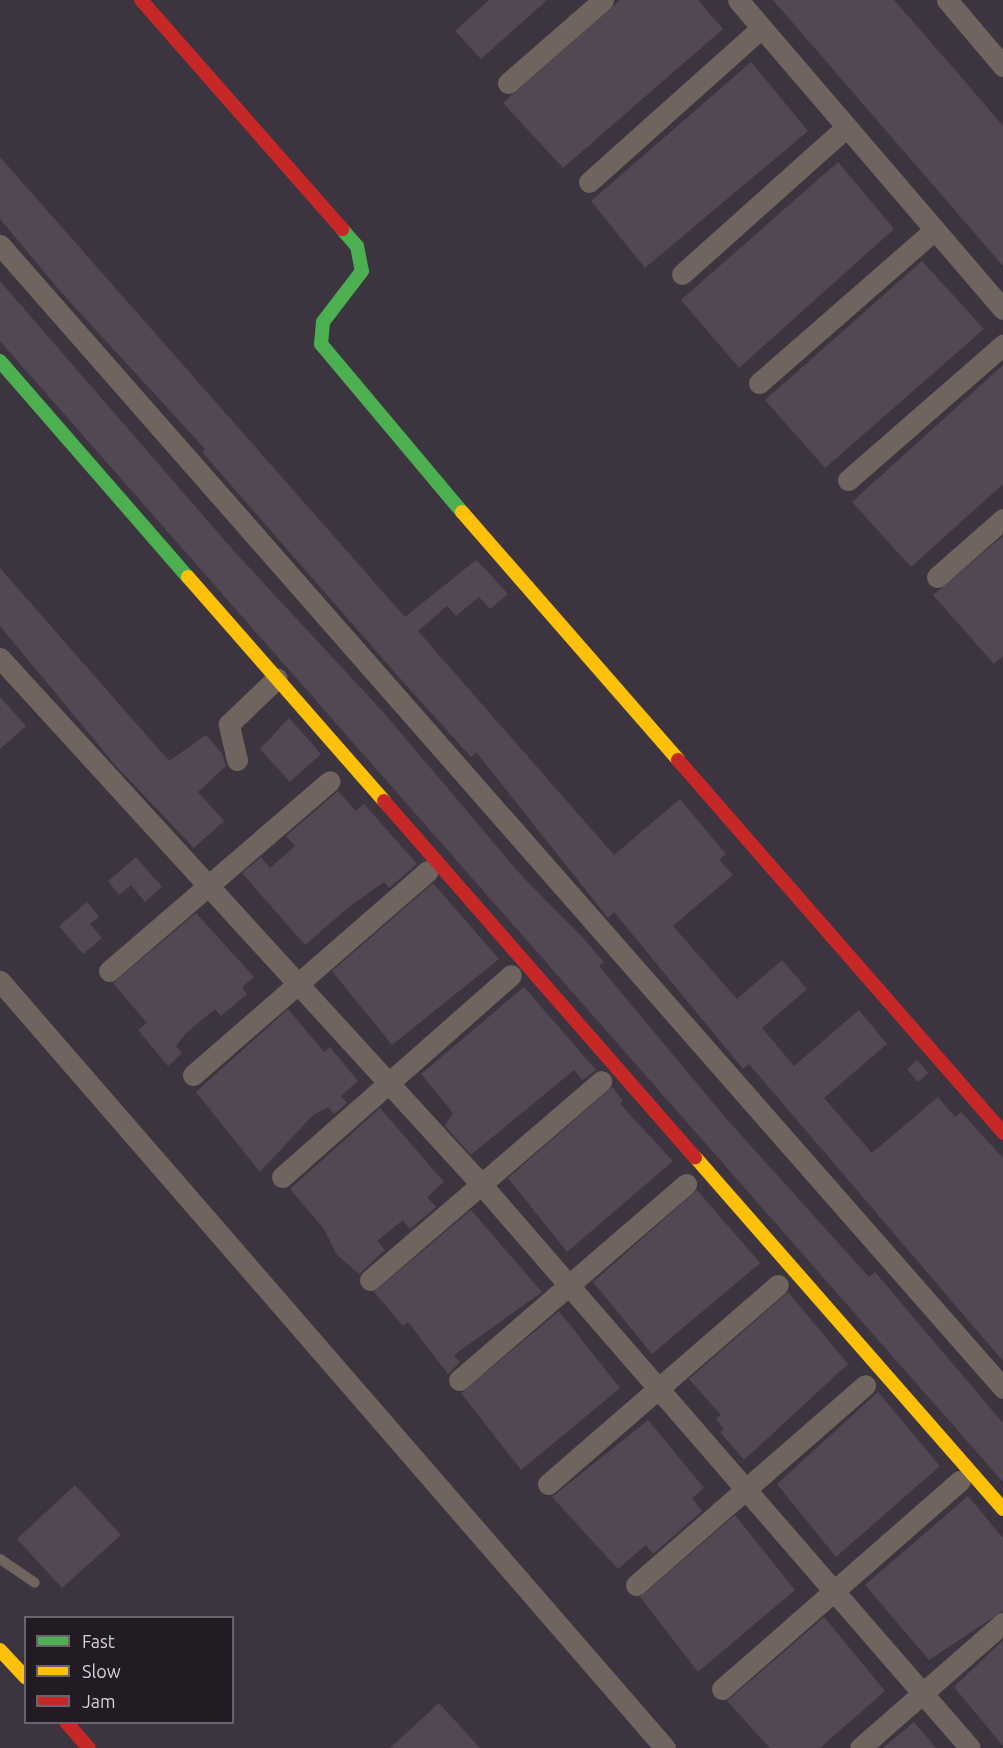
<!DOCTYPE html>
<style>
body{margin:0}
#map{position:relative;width:1003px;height:1748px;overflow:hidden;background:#3c343f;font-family:Ubuntu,sans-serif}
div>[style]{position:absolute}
.building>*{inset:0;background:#524854}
.lane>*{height:10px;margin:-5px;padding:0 5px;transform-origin:5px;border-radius:5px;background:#70645e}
.street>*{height:21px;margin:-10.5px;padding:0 10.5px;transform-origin:10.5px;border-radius:10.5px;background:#70645e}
.fast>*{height:14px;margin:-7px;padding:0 7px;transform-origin:7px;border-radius:7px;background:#4caf50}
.slow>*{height:14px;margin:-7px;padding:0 7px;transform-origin:7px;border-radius:7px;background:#ffc107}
.jam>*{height:14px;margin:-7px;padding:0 7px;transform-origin:7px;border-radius:7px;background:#c62828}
span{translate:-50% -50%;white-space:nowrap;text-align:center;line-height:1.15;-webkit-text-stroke:6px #221b23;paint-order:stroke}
.legend{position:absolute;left:24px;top:1616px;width:210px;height:108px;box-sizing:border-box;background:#221b23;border:2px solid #6b636c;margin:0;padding:8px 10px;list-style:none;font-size:18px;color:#d8ceda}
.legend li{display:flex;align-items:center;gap:12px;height:30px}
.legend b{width:30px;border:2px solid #6b636c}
</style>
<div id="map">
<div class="building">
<div style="clip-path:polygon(489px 0,547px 0,481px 59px,455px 31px)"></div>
<div style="clip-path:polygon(620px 0,698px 0,723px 29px,563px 168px,503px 103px)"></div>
<div style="clip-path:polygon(773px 0,894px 0,963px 79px,1003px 126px,1003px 266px)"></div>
<div style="clip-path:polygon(751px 62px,808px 131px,645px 268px,591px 201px)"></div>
<div style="clip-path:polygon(0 157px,405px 617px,476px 560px,488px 572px,508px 594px,490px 609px,479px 597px,456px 616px,447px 606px,418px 631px,614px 855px,680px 799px,726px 854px,719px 860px,733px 875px,673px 926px,737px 999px,782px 960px,807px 989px,762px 1028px,794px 1066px,859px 1010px,887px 1044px,824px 1098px,872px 1153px,938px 1097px,955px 1117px,961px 1112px,1003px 1158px,1003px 1361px,749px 1064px,743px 1069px,614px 912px,608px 918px,476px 752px,471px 757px,405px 684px,202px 452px,205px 449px,60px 291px,0 219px)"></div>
<div style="clip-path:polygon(838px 162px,894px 229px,739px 368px,681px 300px)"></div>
<div style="clip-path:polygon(922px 261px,984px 329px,825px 468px,765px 400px)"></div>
<div style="clip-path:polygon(0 281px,233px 550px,384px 713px,521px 875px,584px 939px,604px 962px,599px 966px,731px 1124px,869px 1277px,875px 1272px,1003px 1423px,1003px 1482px,0 341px)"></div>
<div style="clip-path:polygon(1003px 365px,1003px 484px,911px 567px,852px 502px)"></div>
<div style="clip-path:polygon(1003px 536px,1003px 656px,994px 664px,933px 595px)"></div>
<div style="clip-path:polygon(0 568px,169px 761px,206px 735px,222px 753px,226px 766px,198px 792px,224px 821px,194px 848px,116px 766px,0 626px)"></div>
<div style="clip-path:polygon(0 697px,26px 726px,0 749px)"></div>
<div style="clip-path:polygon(289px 718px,321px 754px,290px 782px,260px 749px)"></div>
<div style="clip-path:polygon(338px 791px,356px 811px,364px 804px,417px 864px,389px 888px,384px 882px,349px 907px,305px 945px,242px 873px,261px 857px,270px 868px,295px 846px,286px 836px)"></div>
<div style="clip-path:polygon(136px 857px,162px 887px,145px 902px,131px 885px,119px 895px,108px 881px)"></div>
<div style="clip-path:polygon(433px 883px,499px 959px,392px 1045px,332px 971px)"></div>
<div style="clip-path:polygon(87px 902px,99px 917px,90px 924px,102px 938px,83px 954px,59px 926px)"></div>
<div style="clip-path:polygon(196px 913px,254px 977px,242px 987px,247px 994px,221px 1016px,215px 1009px,186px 1033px,176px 1046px,182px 1053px,168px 1066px,138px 1030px,147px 1023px,113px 983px)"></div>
<div style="clip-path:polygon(524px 987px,596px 1070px,582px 1080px,574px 1070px,471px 1155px,445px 1126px,453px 1113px,421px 1074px)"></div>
<div style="clip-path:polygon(288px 1009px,324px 1052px,330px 1047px,358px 1081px,341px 1096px,347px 1103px,334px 1114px,328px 1107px,312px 1116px,260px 1172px,196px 1092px)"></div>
<div style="clip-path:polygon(917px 1060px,928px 1073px,918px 1082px,907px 1069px)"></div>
<div style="clip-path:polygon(612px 1087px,623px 1101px,620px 1104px,673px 1161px,567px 1252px,508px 1178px)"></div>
<div style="clip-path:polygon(380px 1108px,444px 1182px,427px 1197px,436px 1207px,410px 1229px,403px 1220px,377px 1241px,385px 1250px,359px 1274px,337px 1255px,324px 1229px,290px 1189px)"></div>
<div style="clip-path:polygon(697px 1190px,760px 1263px,652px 1354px,593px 1282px)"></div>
<div style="clip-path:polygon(471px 1210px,542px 1292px,454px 1355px,460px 1362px,448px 1374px,408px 1322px,403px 1326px,374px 1292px)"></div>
<div style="clip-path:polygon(788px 1292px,848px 1364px,744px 1460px,720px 1432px,724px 1429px,716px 1419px,721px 1415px,689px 1379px)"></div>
<div style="clip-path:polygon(559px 1311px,620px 1388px,521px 1470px,461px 1393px)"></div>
<div style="clip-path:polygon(878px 1392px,940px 1466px,836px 1557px,777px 1484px)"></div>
<div style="clip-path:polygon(648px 1420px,704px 1488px,692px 1498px,702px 1511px,653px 1554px,646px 1545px,618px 1569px,552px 1497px)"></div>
<div style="clip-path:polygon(75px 1485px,121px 1535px,62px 1588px,17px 1539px)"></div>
<div style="clip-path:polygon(968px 1496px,1003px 1538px,1003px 1611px,929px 1660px,865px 1585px)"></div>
<div style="clip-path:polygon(735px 1515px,795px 1590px,698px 1672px,640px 1597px)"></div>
<div style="clip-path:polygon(824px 1617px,885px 1691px,820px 1748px,770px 1748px,727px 1701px)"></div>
<div style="clip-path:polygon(1003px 1640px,1003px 1746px,954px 1687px)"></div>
<div style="clip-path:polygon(439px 1703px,480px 1748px,390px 1748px)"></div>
<div style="clip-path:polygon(914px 1722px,936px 1748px,883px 1748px)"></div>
</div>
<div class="lane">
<div style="left:0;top:1559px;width:42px;rotate:34.4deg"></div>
</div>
<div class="street">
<div style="left:738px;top:0;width:407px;rotate:49.4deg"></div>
<div style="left:947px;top:0;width:87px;rotate:49.7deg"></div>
<div style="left:508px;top:83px;width:126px;rotate:-41.1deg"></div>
<div style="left:589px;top:182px;width:231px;rotate:-41.8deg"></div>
<div style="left:0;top:245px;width:1521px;rotate:48.73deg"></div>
<div style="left:682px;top:274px;width:217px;rotate:-41.8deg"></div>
<div style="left:759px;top:383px;width:231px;rotate:-41.1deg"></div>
<div style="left:848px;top:480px;width:206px;rotate:-41.1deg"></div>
<div style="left:937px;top:577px;width:88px;rotate:-41.3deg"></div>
<div style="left:0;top:658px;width:713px;rotate:47.56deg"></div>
<div style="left:481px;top:1184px;width:746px;rotate:49.07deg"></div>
<div style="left:237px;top:760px;width:37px;rotate:-103deg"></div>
<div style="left:229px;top:724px;width:66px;rotate:-43.8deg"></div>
<div style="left:109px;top:971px;width:291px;rotate:-40.7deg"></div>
<div style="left:0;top:981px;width:1015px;rotate:49.07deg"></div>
<div style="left:193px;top:1075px;width:311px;rotate:-41deg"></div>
<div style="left:282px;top:1177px;width:305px;rotate:-41.4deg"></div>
<div style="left:370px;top:1280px;width:305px;rotate:-40.7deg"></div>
<div style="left:459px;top:1380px;width:300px;rotate:-40.8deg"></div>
<div style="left:548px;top:1484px;width:304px;rotate:-40.9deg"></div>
<div style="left:636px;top:1585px;width:304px;rotate:-41.1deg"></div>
<div style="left:722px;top:1689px;width:316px;rotate:-41.2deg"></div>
<div style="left:860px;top:1748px;width:190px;rotate:-41.2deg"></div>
</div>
<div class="fast">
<div style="left:342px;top:229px;width:23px;rotate:49deg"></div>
<div style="left:357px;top:246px;width:25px;rotate:79deg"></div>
<div style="left:362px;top:271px;width:64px;rotate:127.4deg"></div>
<div style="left:323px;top:322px;width:22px;rotate:95deg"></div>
<div style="left:321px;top:344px;width:219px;rotate:50deg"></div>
<div style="left:0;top:361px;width:286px;rotate:49deg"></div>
</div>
<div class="slow">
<div style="left:462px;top:512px;width:329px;rotate:48.9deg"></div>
<div style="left:188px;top:577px;width:298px;rotate:48.8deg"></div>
<div style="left:695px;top:1157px;width:468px;rotate:48.8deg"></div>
<div style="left:0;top:1650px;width:38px;rotate:47deg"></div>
</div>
<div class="jam">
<div style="left:141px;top:0;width:305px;rotate:48.7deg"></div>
<div style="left:678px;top:760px;width:495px;rotate:48.9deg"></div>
<div style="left:384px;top:801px;width:473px;rotate:48.9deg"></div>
<div style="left:66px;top:1722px;width:35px;rotate:49deg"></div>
</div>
<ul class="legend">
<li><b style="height:8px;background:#4caf50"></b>Fast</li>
<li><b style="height:8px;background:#ffc107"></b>Slow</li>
<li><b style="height:8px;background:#c62828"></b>Jam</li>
</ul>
</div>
